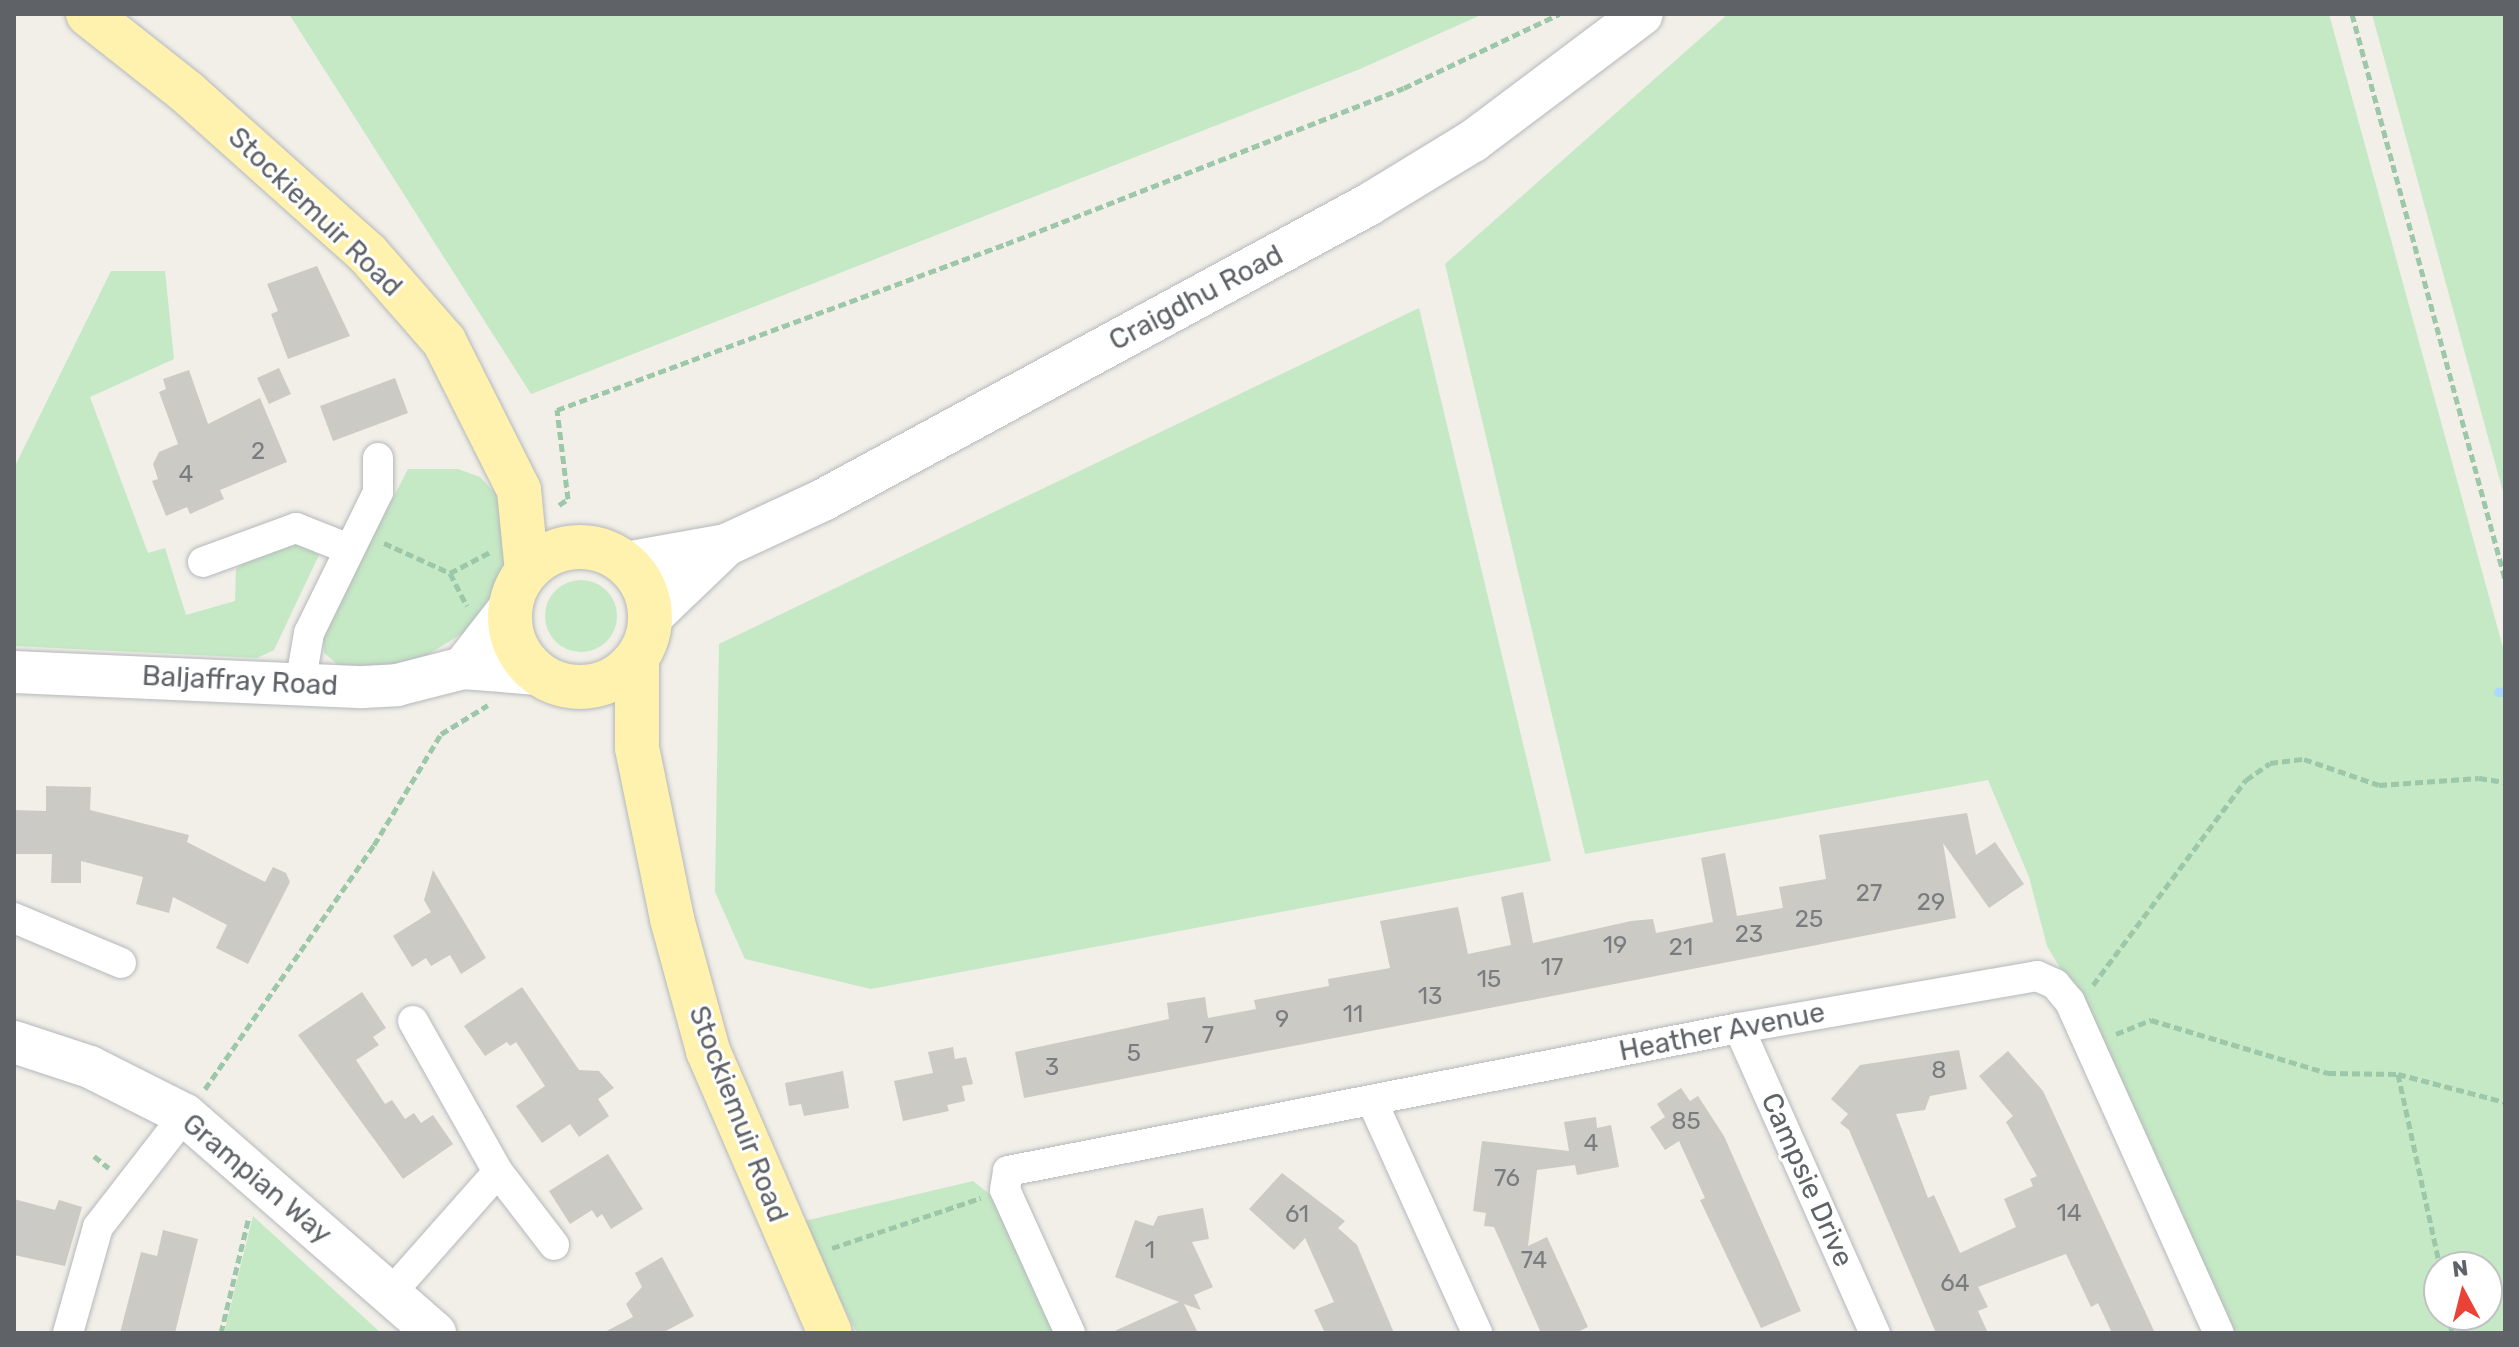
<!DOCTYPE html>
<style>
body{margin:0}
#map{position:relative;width:2519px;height:1347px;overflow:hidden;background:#f1efe8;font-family:Rubik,sans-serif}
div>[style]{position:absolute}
.green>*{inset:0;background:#c5e8c5}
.round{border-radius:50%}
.stream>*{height:9px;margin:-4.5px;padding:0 4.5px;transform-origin:4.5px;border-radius:4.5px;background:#aadaff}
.building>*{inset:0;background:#cccac5}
.path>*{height:5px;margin-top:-2.5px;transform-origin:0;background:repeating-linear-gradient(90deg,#9cc7a9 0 8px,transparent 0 12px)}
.roads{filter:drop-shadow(0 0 2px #b5b8bc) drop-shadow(0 0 2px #b5b8bc)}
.street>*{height:30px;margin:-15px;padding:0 15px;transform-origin:15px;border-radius:15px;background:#fff}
.secondary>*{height:42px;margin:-21px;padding:0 21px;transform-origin:21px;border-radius:21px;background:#fff}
.primary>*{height:44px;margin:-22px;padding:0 22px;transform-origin:22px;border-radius:22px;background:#fff2af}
.primary>.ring{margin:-22px;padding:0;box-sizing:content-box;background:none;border:44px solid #fff2af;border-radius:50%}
span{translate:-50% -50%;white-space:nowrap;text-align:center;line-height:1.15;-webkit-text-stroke:6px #fff;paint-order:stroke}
.number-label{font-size:24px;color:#7a7d7f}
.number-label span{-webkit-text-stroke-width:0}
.street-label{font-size:28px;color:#5f6368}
.frame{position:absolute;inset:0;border:16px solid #5f6368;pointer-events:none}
.north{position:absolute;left:2423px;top:1251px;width:80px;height:80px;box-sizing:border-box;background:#fff;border:2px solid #bfc1c3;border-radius:50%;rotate:353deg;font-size:22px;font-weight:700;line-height:32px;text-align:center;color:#5f6368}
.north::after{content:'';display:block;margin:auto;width:28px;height:36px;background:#ea4335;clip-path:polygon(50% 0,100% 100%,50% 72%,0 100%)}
</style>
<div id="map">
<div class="green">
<div style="clip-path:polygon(289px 14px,1483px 14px,1360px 69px,531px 394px)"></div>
<div style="clip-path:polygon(evenodd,1728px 14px,2329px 14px,2505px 655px,2505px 1333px,2232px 1333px,2094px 1025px,2047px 946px,2029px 877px,1988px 780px,1585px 854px,1445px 264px,1728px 14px,2439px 1267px,2487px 1267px,2487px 1315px,2439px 1315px,2439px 1267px)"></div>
<div style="clip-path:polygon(2372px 14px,2505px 14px,2505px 499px)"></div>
<div style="clip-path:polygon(111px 271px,165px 271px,174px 359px,90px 397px,148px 553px,165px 548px,186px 615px,235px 601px,236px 569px,250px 558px,298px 542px,319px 555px,274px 650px,257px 658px,14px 646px,14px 468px)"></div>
<div style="clip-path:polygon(1419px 308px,1551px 861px,871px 989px,745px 959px,715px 892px,719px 644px)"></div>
<div style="clip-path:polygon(408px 469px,458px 469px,480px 477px,497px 495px,509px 569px,500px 594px,476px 625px,427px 655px,388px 666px,342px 668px,324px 653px,323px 634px)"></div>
<div class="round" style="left:545px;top:580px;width:72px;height:72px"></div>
<div style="clip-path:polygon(973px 1181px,997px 1200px,1057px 1333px,857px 1333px,800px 1222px)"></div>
<div style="clip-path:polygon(253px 1216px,381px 1333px,224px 1333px)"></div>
</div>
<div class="stream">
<div style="left:2498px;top:692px;width:7px;rotate:-8deg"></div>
</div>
<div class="building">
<div style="clip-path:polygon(317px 266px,350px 336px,288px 359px,271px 314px,278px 311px,267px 284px)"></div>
<div style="clip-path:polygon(279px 368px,291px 394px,269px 404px,257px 378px)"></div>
<div style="clip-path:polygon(189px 370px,208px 424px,260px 398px,287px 462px,220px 490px,224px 499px,190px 514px,187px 507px,166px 516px,152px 481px,158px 479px,153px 464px,159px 452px,178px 444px,159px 392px,166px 389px,163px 379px)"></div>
<div style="clip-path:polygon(395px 378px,408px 413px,333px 441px,320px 406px)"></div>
<div style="clip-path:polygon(46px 786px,91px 787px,90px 810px,189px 835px,187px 842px,265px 882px,273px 867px,286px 873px,290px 882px,248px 964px,216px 948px,227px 925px,173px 897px,169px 913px,136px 904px,143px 877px,81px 861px,81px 883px,51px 883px,52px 854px,14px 854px,14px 810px,46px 811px)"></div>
<div style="clip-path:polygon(1967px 813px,1976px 855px,1995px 842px,2024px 884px,1989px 908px,1943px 843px,1956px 918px,1024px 1098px,1015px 1052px,1169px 1019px,1167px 1003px,1205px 997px,1208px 1018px,1256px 1009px,1254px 1000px,1329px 986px,1328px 979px,1390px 968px,1380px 921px,1458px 907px,1468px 954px,1511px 945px,1501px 897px,1523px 892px,1533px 943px,1631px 921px,1653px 919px,1656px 933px,1713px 922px,1701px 858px,1725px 853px,1737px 916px,1783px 908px,1779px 887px,1826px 879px,1819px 835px)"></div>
<div style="clip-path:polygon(433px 870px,486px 958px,461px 974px,450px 955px,431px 966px,426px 958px,412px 967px,393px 936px,431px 912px,424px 900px)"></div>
<div style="clip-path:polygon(522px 987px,579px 1070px,599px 1071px,614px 1088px,598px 1099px,609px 1116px,579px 1137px,570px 1124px,542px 1143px,516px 1106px,545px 1086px,516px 1042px,510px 1046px,507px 1042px,485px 1056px,464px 1026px)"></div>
<div style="clip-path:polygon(362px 992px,386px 1028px,373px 1037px,379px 1045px,356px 1060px,385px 1104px,392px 1100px,405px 1119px,414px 1113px,421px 1123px,433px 1115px,453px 1144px,403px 1179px,298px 1035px)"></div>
<div style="clip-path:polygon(953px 1047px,955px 1059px,966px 1057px,973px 1084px,962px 1086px,965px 1101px,947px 1105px,949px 1111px,903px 1121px,894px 1081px,933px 1073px,928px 1052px)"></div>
<div style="clip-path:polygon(1959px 1050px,1967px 1089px,1930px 1096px,1925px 1110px,1896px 1114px,1928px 1198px,1934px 1195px,1960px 1253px,2016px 1227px,2004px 1199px,2033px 1186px,2030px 1179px,2037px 1176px,2006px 1122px,2013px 1116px,1979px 1076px,2008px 1051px,2043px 1091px,2155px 1333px,2112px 1333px,2098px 1303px,2091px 1307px,2066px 1254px,1978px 1287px,1988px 1307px,1978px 1311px,1988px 1333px,1936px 1333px,1849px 1130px,1840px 1123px,1848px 1114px,1831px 1099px,1860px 1065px)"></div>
<div style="clip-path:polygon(843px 1071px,849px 1108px,804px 1116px,801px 1104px,789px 1106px,785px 1083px)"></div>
<div style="clip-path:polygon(1681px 1088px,1690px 1101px,1698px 1096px,1724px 1136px,1801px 1311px,1761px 1328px,1700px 1200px,1705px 1198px,1679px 1141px,1665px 1150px,1650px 1127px,1665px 1117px,1657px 1104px)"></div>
<div style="clip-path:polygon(1596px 1117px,1597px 1128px,1611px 1125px,1619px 1167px,1577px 1175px,1575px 1165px,1537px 1170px,1528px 1246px,1547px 1237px,1588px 1327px,1575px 1333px,1541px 1333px,1494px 1227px,1484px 1226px,1486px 1213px,1473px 1211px,1482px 1141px,1569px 1151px,1564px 1122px)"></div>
<div style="clip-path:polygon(608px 1154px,643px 1209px,611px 1229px,602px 1214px,597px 1218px,592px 1210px,570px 1224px,549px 1191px)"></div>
<div style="clip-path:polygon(1282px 1173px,1345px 1221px,1338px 1228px,1357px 1245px,1394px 1333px,1325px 1333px,1314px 1310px,1334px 1302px,1305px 1238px,1294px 1250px,1249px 1209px)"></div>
<div style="clip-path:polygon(14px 1199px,55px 1210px,59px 1200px,82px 1207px,65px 1266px,14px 1255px)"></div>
<div style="clip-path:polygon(1203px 1208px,1209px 1239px,1192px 1242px,1213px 1287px,1194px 1295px,1201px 1310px,1184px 1304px,1198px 1333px,1110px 1333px,1179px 1302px,1115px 1277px,1135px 1220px,1153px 1226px,1158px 1216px)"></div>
<div style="clip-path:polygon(163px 1230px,198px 1239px,175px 1333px,120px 1333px,141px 1252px,157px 1256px)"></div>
<div style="clip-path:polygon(662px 1257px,694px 1316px,662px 1333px,603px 1333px,633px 1317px,626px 1304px,642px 1287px,635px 1273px)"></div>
</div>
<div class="path">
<div style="left:2352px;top:14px;width:585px;rotate:74.85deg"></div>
<div style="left:559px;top:505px;width:11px;rotate:-34deg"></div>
<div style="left:568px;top:499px;width:90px;rotate:-97deg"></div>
<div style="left:557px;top:410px;width:479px;rotate:-20.3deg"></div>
<div style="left:1006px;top:244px;width:427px;rotate:-21.4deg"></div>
<div style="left:1404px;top:88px;width:172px;rotate:-25.5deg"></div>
<div style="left:384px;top:543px;width:72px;rotate:24.4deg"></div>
<div style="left:450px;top:573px;width:37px;rotate:63deg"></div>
<div style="left:450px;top:573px;width:47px;rotate:-27.6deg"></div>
<div style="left:2093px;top:985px;width:256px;rotate:-53.3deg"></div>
<div style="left:2246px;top:780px;width:29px;rotate:-35deg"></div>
<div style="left:2270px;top:763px;width:34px;rotate:-7deg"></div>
<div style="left:2304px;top:759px;width:79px;rotate:19.1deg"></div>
<div style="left:2379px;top:785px;width:100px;rotate:-4deg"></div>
<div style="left:2479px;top:778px;width:26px;rotate:9deg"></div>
<div style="left:2116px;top:1034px;width:38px;rotate:-22deg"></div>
<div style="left:2151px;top:1020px;width:185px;rotate:16.7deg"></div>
<div style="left:2328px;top:1073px;width:70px;rotate:0.8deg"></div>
<div style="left:2398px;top:1074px;width:111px;rotate:14.7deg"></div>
<div style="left:2398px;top:1074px;width:198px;rotate:77.7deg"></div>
<div style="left:205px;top:1089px;width:297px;rotate:-55.3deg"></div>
<div style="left:374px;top:845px;width:130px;rotate:-58.9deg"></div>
<div style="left:441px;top:734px;width:55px;rotate:-31.7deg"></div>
<div style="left:94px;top:1156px;width:19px;rotate:39deg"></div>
<div style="left:832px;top:1248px;width:157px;rotate:-18.6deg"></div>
<div style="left:2448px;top:1315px;width:18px;rotate:77deg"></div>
<div style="left:221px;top:1333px;width:120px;rotate:-76.5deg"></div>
</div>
<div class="roads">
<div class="street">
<div style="left:203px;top:562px;width:99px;rotate:-20.1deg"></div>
<div style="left:296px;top:528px;width:57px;rotate:21.6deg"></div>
<div style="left:300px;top:685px;width:53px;rotate:-80.2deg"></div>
<div style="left:309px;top:633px;width:157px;rotate:-63.9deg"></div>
<div style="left:378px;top:492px;width:34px;rotate:-90deg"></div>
<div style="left:14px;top:918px;width:116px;rotate:22.8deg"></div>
<div style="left:413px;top:1021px;width:173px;rotate:60.6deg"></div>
<div style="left:498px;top:1172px;width:92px;rotate:52.5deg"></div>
<div style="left:1739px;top:1028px;width:334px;rotate:66deg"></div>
<div style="left:1372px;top:1101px;width:255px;rotate:65.6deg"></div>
<div style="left:390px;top:1294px;width:163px;rotate:-48.5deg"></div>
<div style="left:68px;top:1333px;width:110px;rotate:-74.2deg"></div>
<div style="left:98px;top:1227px;width:142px;rotate:-52.2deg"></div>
<div style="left:1070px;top:1333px;width:157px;rotate:-114.4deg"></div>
<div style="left:1005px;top:1190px;width:19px;rotate:-81deg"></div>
<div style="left:1008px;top:1171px;width:745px;rotate:-11.07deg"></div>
<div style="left:1739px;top:1028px;width:303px;rotate:-9.9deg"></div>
<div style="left:2037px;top:976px;width:20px;rotate:24deg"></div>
<div style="left:2055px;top:984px;width:23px;rotate:50deg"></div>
<div style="left:2070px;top:1002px;width:363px;rotate:65.8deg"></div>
</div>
<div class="secondary">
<div style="left:626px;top:563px;width:102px;rotate:-10.2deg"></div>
<div style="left:726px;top:545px;width:107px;rotate:-24.9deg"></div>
<div style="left:823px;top:500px;width:620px;rotate:-28.43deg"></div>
<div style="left:1368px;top:205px;width:123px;rotate:-31.4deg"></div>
<div style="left:1473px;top:141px;width:211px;rotate:-36.9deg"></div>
<div style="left:651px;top:617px;width:104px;rotate:-43.8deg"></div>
<div style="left:463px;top:668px;width:75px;rotate:-52.1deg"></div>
<div style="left:14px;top:672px;width:349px;rotate:2.5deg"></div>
<div style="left:363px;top:687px;width:34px;rotate:-3deg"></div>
<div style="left:397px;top:685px;width:68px;rotate:-14.4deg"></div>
<div style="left:463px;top:668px;width:75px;rotate:4.6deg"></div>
<div style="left:14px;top:1042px;width:80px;rotate:18.2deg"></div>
<div style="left:90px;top:1067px;width:106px;rotate:26.8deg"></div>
<div style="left:185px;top:1115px;width:332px;rotate:41.1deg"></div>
</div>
<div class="primary">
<div style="left:88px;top:14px;width:127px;rotate:38.3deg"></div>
<div style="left:188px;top:93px;width:241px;rotate:41.8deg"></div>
<div style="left:368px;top:254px;width:116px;rotate:48.9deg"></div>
<div style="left:444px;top:341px;width:167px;rotate:63.3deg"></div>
<div style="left:519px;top:490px;width:81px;rotate:84.4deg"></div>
<div class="ring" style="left:510px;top:547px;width:96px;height:96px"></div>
<div style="left:637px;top:660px;width:88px;rotate:90deg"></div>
<div style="left:637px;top:748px;width:175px;rotate:78.4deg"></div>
<div style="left:672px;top:919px;width:137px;rotate:74.7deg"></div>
<div style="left:708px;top:1051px;width:307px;rotate:66.6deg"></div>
</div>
</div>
<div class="number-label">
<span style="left:258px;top:452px">2</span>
<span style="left:186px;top:475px">4</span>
<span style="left:1869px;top:894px">27</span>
<span style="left:1931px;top:903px">29</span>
<span style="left:1809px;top:920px">25</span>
<span style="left:1749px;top:935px">23</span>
<span style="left:1615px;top:946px">19</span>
<span style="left:1681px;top:948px">21</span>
<span style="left:1552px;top:968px">17</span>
<span style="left:1489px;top:980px">15</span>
<span style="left:1430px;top:997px">13</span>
<span style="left:1353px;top:1015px">11</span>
<span style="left:1282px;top:1020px">9</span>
<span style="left:1208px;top:1036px">7</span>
<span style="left:1134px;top:1054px">5</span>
<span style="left:1052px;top:1068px">3</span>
<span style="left:1939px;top:1071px">8</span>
<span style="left:1686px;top:1122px">85</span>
<span style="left:1591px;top:1144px">4</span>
<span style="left:1507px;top:1179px">76</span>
<span style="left:2069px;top:1214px">14</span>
<span style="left:1297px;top:1215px">61</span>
<span style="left:1150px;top:1251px">1</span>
<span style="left:1534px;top:1261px">74</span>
<span style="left:1955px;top:1284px">64</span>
</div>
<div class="street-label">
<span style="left:315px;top:212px;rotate:44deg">Stockiemuir Road</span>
<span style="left:1196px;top:298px;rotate:-28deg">Craigdhu Road</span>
<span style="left:240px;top:681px;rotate:3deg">Baljaffray Road</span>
<span style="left:1722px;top:1032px;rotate:-11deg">Heather Avenue</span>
<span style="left:738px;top:1114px;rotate:69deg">Stockiemuir Road</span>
<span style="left:257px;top:1179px;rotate:40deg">Grampian Way</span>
<span style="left:1807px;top:1180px;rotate:66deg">Campsie Drive</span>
</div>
<div class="frame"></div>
<div class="north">N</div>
</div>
